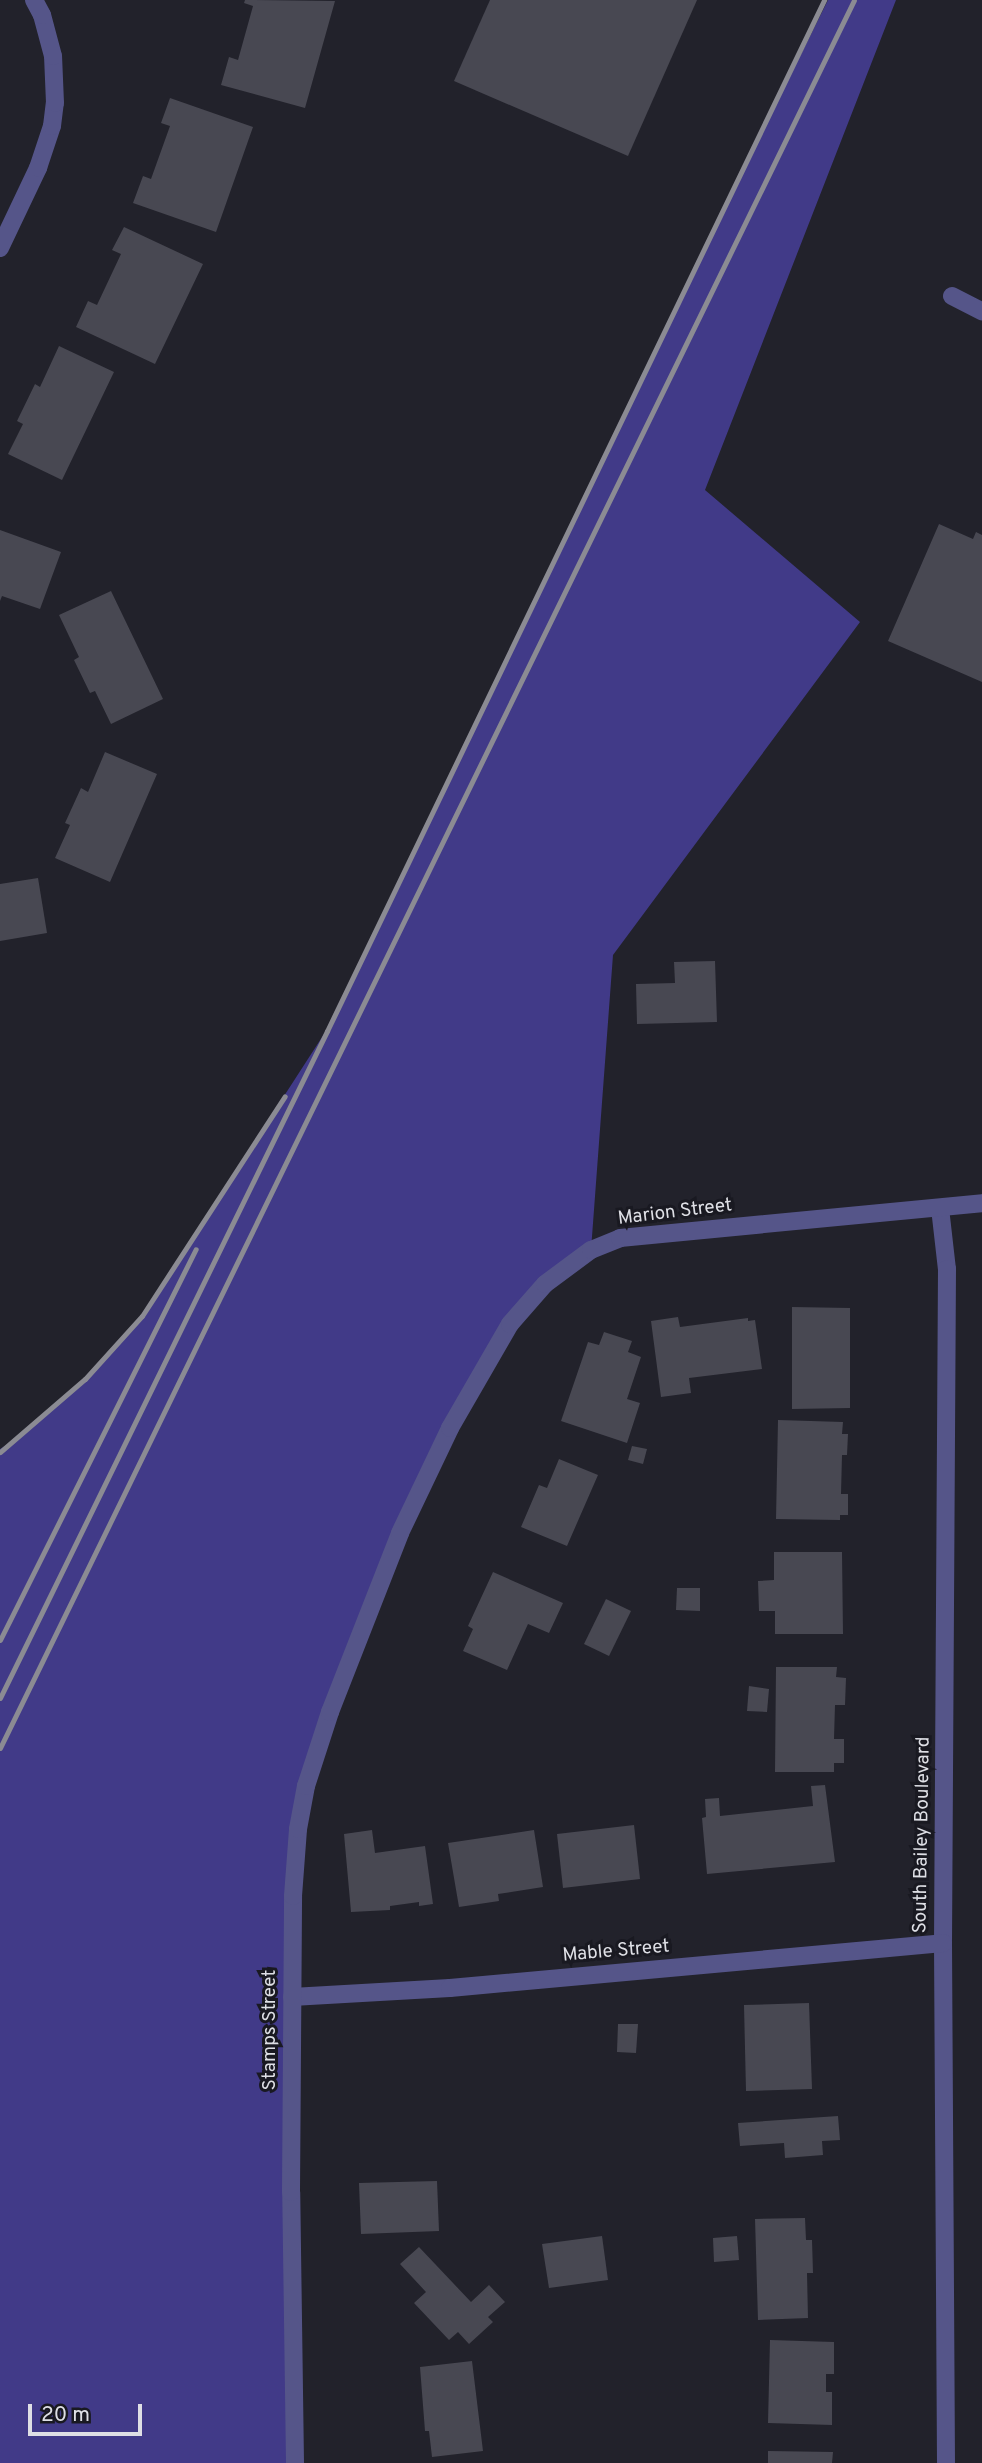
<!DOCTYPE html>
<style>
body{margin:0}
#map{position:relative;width:982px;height:2463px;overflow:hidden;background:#22222b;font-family:Overpass,sans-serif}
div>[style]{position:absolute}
.forest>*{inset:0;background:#413a88}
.building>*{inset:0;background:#484852}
.minor>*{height:18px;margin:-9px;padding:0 9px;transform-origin:9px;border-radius:9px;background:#555589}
.rail>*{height:5px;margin:-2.5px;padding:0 2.5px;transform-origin:2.5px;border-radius:2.5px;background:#8b8b93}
span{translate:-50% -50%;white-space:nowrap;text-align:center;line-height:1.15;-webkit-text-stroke:6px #191921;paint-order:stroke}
.street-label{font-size:19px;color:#dedfe5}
.scale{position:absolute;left:28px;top:2404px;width:114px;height:32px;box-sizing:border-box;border:4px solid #dedfe5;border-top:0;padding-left:9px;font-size:21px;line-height:24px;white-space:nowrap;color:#dedfe5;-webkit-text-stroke:5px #191921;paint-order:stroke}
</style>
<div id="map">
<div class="forest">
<div style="clip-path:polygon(828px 0,896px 0,705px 490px,860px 622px,613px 955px,591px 1250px,510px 1324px,400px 1533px,298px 1829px,295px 2463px,0 2463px,0 1449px,21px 1436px,85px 1379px,142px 1316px,326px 1031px,711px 235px)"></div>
</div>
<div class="building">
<div style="clip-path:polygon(245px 0,335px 1px,305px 108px,221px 85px,229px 57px,238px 60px,253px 6px,244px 3px)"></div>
<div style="clip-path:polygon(490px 0,697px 0,628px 156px,454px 81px)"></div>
<div style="clip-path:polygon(170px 98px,253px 127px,216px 232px,133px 203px,143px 176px,151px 179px,170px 126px,161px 123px)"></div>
<div style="clip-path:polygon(124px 227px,203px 264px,155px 364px,76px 327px,88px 301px,97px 305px,121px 254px,112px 250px)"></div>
<div style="clip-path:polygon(59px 346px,114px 372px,62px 480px,8px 454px,23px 424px,17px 421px,35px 384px,40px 387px)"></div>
<div style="clip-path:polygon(939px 524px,973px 539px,976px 532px,982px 535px,982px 682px,888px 641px)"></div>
<div style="clip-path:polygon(0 530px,61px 552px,40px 609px,2px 596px,0 601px)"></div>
<div style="clip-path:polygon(111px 591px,163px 699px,111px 724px,95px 691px,90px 693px,74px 660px,79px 657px,59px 615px)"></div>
<div style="clip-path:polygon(105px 752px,157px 774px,110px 882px,55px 858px,70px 825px,65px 823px,81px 788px,88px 792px)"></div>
<div style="clip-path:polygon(38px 878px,47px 933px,0 941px,0 884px)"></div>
<div style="clip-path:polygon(715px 961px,717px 1022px,637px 1024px,636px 984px,675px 983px,674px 962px)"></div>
<div style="clip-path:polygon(792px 1307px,850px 1308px,850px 1408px,792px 1409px)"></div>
<div style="clip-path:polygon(678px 1317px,680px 1327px,748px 1318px,748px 1321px,755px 1320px,762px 1369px,689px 1378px,691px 1393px,661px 1397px,651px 1321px)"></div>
<div style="clip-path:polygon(604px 1332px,632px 1341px,628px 1352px,641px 1357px,627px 1399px,640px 1403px,627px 1443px,561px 1421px,588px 1342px,599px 1345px)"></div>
<div style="clip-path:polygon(778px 1420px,843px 1422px,842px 1434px,848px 1434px,847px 1455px,842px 1455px,841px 1494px,848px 1494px,848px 1515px,840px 1515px,840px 1520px,776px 1519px)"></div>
<div style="clip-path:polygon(632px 1446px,647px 1449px,643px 1464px,628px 1460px)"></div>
<div style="clip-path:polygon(559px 1459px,598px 1475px,567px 1546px,521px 1527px,539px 1485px,547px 1488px)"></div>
<div style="clip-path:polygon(774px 1552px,842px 1552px,843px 1634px,775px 1634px,775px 1611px,759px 1611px,758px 1581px,774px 1580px)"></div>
<div style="clip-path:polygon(493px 1572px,563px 1603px,549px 1633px,528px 1624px,507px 1670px,463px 1651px,473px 1629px,468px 1626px)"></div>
<div style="clip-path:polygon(677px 1588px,700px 1588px,700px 1611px,676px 1610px)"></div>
<div style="clip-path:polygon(606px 1599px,631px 1611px,609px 1656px,584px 1644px)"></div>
<div style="clip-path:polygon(776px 1667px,837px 1667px,836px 1677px,846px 1678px,845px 1705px,835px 1705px,834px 1739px,844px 1739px,844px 1763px,834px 1763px,834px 1772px,775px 1772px)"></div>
<div style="clip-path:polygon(749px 1686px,769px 1689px,767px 1712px,747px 1711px)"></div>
<div style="clip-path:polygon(825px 1785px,835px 1862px,707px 1874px,702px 1818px,706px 1817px,705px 1799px,719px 1798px,720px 1816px,813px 1806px,811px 1786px)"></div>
<div style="clip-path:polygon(634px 1825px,640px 1879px,563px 1888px,557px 1834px)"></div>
<div style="clip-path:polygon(372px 1830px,375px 1853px,425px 1846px,433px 1904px,419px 1906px,419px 1902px,390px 1906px,390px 1910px,351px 1912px,344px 1834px)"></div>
<div style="clip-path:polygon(534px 1830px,543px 1887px,498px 1894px,499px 1901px,459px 1907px,448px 1843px)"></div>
<div style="clip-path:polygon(809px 2003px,812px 2089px,746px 2091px,744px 2005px)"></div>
<div style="clip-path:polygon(618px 2024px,638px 2024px,636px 2053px,617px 2052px)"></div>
<div style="clip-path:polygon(838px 2116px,840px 2140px,822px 2141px,823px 2155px,785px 2158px,784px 2143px,740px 2146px,738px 2123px)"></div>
<div style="clip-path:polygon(437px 2181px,439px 2231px,361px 2234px,359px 2183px)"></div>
<div style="clip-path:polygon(805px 2218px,806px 2240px,812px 2240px,813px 2273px,807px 2273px,808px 2318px,758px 2320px,755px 2219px)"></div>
<div style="clip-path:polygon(602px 2236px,608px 2280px,549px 2288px,542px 2244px)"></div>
<div style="clip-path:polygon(737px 2236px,739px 2260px,714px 2262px,713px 2238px)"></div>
<div style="clip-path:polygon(419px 2247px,471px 2302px,489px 2285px,505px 2302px,488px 2317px,493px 2322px,469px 2344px,458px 2332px,449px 2340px,414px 2303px,426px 2292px,400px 2264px)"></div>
<div style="clip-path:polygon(770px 2340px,834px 2342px,834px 2374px,826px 2374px,826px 2392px,832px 2392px,832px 2425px,768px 2423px)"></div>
<div style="clip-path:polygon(472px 2361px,483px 2451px,432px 2457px,429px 2431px,425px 2431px,420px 2367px)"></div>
<div style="clip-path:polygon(768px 2451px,833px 2452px,832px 2463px,768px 2463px)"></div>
</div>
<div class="minor">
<div style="left:0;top:248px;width:89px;rotate:-64.6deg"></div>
<div style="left:38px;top:168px;width:44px;rotate:-71.6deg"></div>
<div style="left:52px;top:126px;width:23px;rotate:-83deg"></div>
<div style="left:55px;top:103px;width:47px;rotate:-92.4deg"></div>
<div style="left:53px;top:56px;width:42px;rotate:-105deg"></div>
<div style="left:42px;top:15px;width:17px;rotate:-118deg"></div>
<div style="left:952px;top:296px;width:34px;rotate:27deg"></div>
<div style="left:940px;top:1208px;width:61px;rotate:83.5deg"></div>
<div style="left:947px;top:1269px;width:674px;rotate:90.34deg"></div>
<div style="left:943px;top:1943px;width:520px;rotate:89.67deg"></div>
<div style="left:292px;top:1997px;width:158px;rotate:-3.3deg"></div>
<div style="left:450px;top:1988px;width:495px;rotate:-5.2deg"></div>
<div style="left:295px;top:2463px;width:271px;rotate:-90.8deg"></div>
<div style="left:291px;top:2192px;width:296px;rotate:-89.6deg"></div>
<div style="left:293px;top:1896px;width:67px;rotate:-85.7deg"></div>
<div style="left:298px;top:1829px;width:44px;rotate:-79.5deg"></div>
<div style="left:306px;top:1786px;width:78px;rotate:-72deg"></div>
<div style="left:330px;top:1712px;width:192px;rotate:-68.6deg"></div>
<div style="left:400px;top:1533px;width:116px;rotate:-64.5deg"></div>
<div style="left:450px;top:1428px;width:120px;rotate:-60deg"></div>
<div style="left:510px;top:1324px;width:53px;rotate:-48.8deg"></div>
<div style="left:545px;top:1284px;width:57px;rotate:-36.5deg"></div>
<div style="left:591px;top:1250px;width:31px;rotate:-22deg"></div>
<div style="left:620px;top:1238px;width:364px;rotate:-5.5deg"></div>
</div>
<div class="rail">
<div style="left:0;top:1452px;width:112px;rotate:-40.7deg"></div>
<div style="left:85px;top:1379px;width:85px;rotate:-47.9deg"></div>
<div style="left:142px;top:1316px;width:262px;rotate:-57deg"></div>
<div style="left:0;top:1640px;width:437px;rotate:-63.4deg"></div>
<div style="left:0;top:1698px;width:743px;rotate:-63.88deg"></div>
<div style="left:327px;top:1031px;width:1145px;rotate:-64.26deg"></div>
<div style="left:0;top:1748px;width:1945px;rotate:-63.96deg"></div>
</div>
<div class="street-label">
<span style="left:675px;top:1213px;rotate:-7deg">Marion Street</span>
<span style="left:923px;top:1835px;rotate:-89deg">South Bailey Boulevard</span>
<span style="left:616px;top:1952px;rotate:-5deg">Mable Street</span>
<span style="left:271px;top:2030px;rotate:-90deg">Stamps Street</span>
</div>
<div class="scale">20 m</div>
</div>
